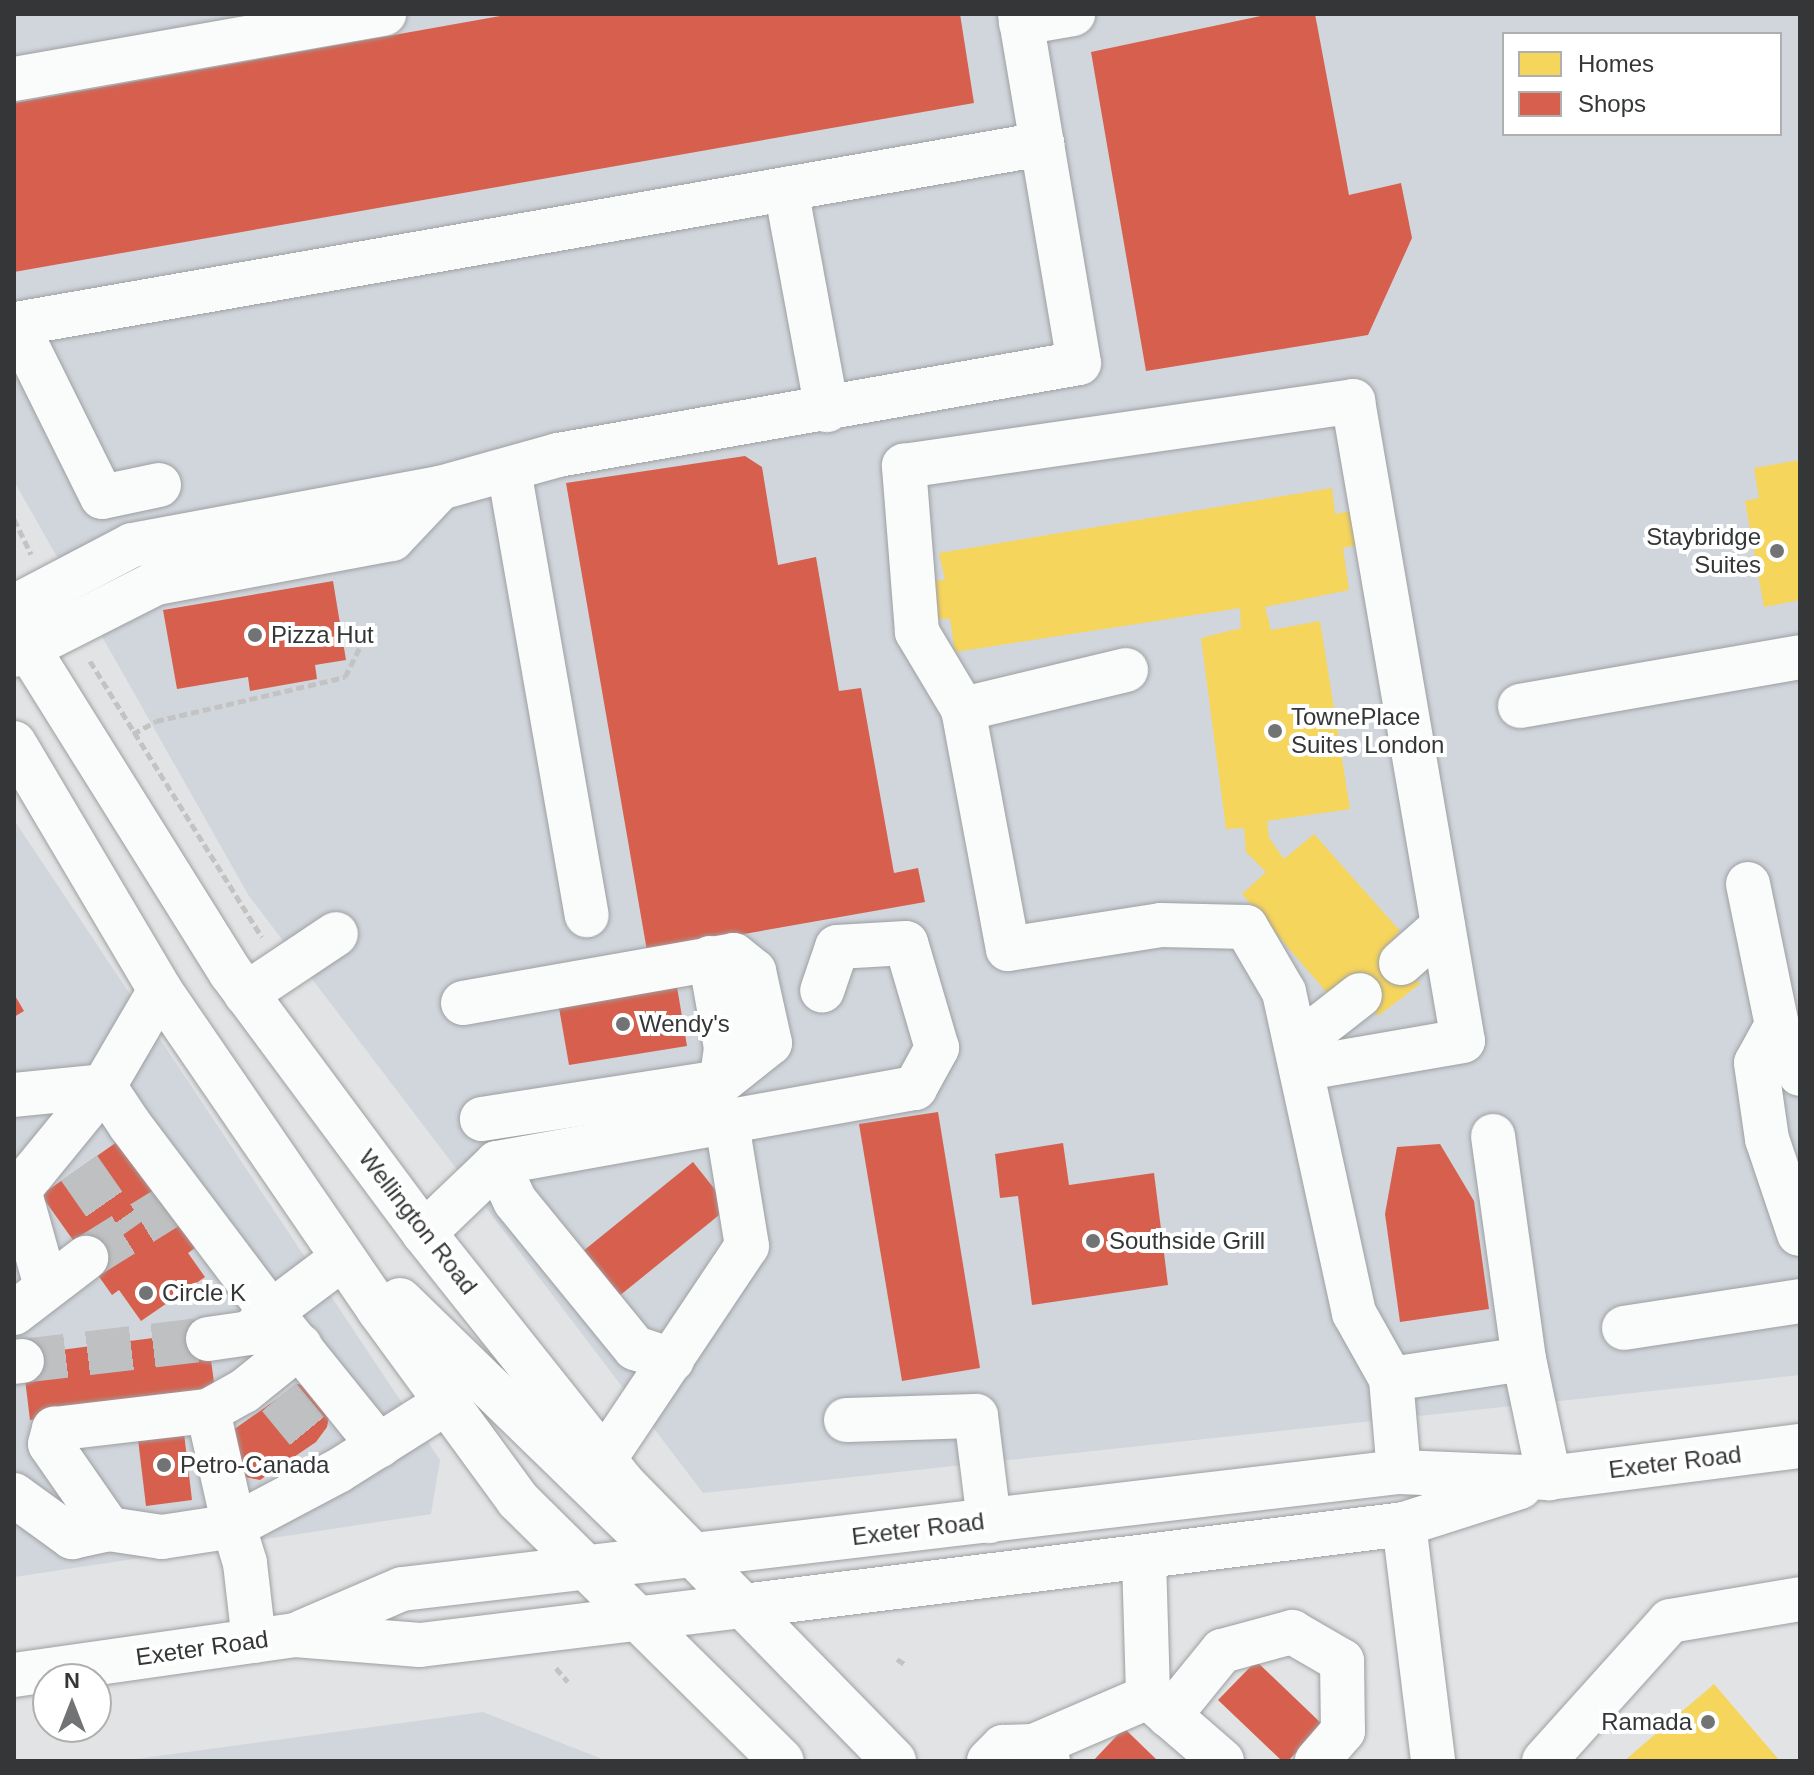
<!DOCTYPE html>
<style>
body{margin:0}
#map{position:relative;width:1814px;height:1775px;overflow:hidden;background:#e1e3e5;font-family:Helvetica,sans-serif}
div>[style]{position:absolute}
.built>*{inset:0;background:#d0d6dc}
.homes>*{inset:0;background:#f6d55c}
.shops>*{inset:0;background:#d6604d}
.minor-tunnel>*{height:44px;margin-top:-22px;transform-origin:0;background:repeating-linear-gradient(90deg,#bec0c2 0 44px,transparent 0 66px)}
.path>*{height:5px;margin-top:-2.5px;transform-origin:0;background:repeating-linear-gradient(90deg,#c3c3c4 0 8px,transparent 0 12px)}
.roads{filter:drop-shadow(0 0 2px #9e9fa1) drop-shadow(0 0 2px #9e9fa1)}
.minor>*{height:44px;margin:-22px;padding:0 22px;transform-origin:22px;border-radius:22px;background:#fafbfb}
.major>*{height:44px;margin:-22px;padding:0 22px;transform-origin:22px;border-radius:22px;background:#fafbfb}
.dots>*{width:22px;height:22px;translate:-50% -50%;box-sizing:border-box;border:4px solid #fff;border-radius:50%}
span{translate:-50% -50%;white-space:nowrap;text-align:center;line-height:1.15;-webkit-text-stroke:8px #fff;paint-order:stroke}
.poi-label{font-size:24px;color:#343637}
.right{translate:-100% -50%;text-align:right}
.left{translate:0 -50%;text-align:left}
.street-label{font-size:24px;color:#343637}
.frame{position:absolute;inset:0;border:16px solid #343637;pointer-events:none}
.legend{position:absolute;left:1502px;top:32px;width:280px;height:104px;box-sizing:border-box;background:#fff;border:2px solid #aeafaf;margin:0;padding:10px 14px;list-style:none;font-size:24px;color:#343637}
.legend li{display:flex;align-items:center;gap:16px;height:40px}
.legend b{width:40px;border:2px solid #aeafaf}
.north{position:absolute;left:32px;top:1663px;width:80px;height:80px;box-sizing:border-box;background:#fff;border:2px solid #aeafaf;border-radius:50%;rotate:0deg;font-size:22px;font-weight:700;line-height:32px;text-align:center;color:#343637}
.north::after{content:'';display:block;margin:auto;width:28px;height:36px;background:#717374;clip-path:polygon(50% 0,100% 100%,50% 72%,0 100%)}
</style>
<div id="map">
<div class="built">
<div style="clip-path:polygon(evenodd,14px 14px,1800px 14px,1800px 1375px,703px 1493px,249px 896px,14px 481px,14px 14px,1504px 34px,1780px 34px,1780px 134px,1504px 134px,1504px 34px)"></div>
<div style="clip-path:polygon(14px 820px,440px 1460px,431px 1514px,14px 1577px)"></div>
<div style="clip-path:polygon(483px 1712px,607px 1761px,122px 1761px)"></div>
</div>
<div class="homes">
<div style="clip-path:polygon(1800px 460px,1800px 600px,1764px 607px,1745px 501px,1759px 498px,1754px 468px)"></div>
<div style="clip-path:polygon(1332px 488px,1335px 514px,1351px 511px,1357px 545px,1343px 548px,1349px 590px,1265px 607px,1271px 630px,1320px 621px,1350px 809px,1267px 821px,1269px 838px,1284px 859px,1314px 834px,1400px 931px,1387px 946px,1420px 984px,1378px 1016px,1345px 978px,1328px 994px,1242px 894px,1266px 872px,1246px 852px,1244px 828px,1226px 829px,1201px 638px,1241px 628px,1240px 608px,955px 652px,950px 619px,931px 619px,926px 581px,945px 580px,939px 553px)"></div>
<div style="clip-path:polygon(1714px 1684px,1780px 1761px,1624px 1761px)"></div>
</div>
<div class="shops">
<div style="clip-path:polygon(512px 14px,960px 14px,974px 103px,14px 272px,14px 103px)"></div>
<div style="clip-path:polygon(1270px 14px,1315px 14px,1349px 195px,1401px 183px,1412px 238px,1368px 335px,1146px 371px,1091px 52px)"></div>
<div style="clip-path:polygon(745px 456px,762px 467px,778px 565px,816px 557px,839px 691px,861px 688px,894px 873px,918px 868px,925px 902px,647px 951px,566px 483px)"></div>
<div style="clip-path:polygon(333px 581px,346px 660px,315px 665px,317px 679px,250px 691px,248px 677px,177px 689px,163px 610px)"></div>
<div style="clip-path:polygon(676px 981px,687px 1046px,569px 1065px,558px 1002px)"></div>
<div style="clip-path:polygon(14px 994px,24px 1011px,14px 1017px)"></div>
<div style="clip-path:polygon(938px 1112px,980px 1368px,902px 1381px,859px 1124px)"></div>
<div style="clip-path:polygon(124px 1137px,199px 1245px,188px 1253px,205px 1277px,141px 1321px,119px 1290px,112px 1295px,41px 1195px)"></div>
<div style="clip-path:polygon(1063px 1143px,1069px 1185px,1154px 1173px,1168px 1285px,1032px 1305px,1018px 1196px,1000px 1198px,995px 1154px)"></div>
<div style="clip-path:polygon(1440px 1144px,1474px 1201px,1489px 1309px,1400px 1322px,1385px 1214px,1397px 1147px)"></div>
<div style="clip-path:polygon(693px 1162px,729px 1207px,613px 1301px,577px 1256px)"></div>
<div style="clip-path:polygon(207px 1331px,216px 1397px,30px 1420px,22px 1355px)"></div>
<div style="clip-path:polygon(298px 1384px,308px 1387px,330px 1412px,327px 1427px,316px 1442px,260px 1480px,245px 1477px,226px 1435px)"></div>
<div style="clip-path:polygon(183px 1425px,192px 1500px,146px 1506px,137px 1431px)"></div>
<div style="clip-path:polygon(1256px 1661px,1323px 1725px,1288px 1761px,1282px 1761px,1218px 1700px)"></div>
<div style="clip-path:polygon(1124px 1728px,1158px 1761px,1093px 1761px)"></div>
</div>
<div class="minor-tunnel">
<div style="left:79px;top:1168px;width:80px;rotate:55.1deg"></div>
<div style="left:86px;top:1258px;width:100px;rotate:-31.9deg"></div>
<div style="left:22px;top:1361px;width:187px;rotate:-6.7deg"></div>
<div style="left:279px;top:1397px;width:58px;rotate:50.6deg"></div>
</div>
<div class="path">
<div style="left:14px;top:519px;width:39px;rotate:64deg"></div>
<div style="left:90px;top:661px;width:325px;rotate:58.1deg"></div>
<div style="left:133px;top:734px;width:26px;rotate:-29deg"></div>
<div style="left:156px;top:721px;width:194px;rotate:-13.1deg"></div>
<div style="left:345px;top:677px;width:47px;rotate:-63.4deg"></div>
<div style="left:897px;top:1659px;width:11px;rotate:34deg"></div>
<div style="left:556px;top:1668px;width:18px;rotate:49deg"></div>
</div>
<div class="roads">
<div class="minor">
<div style="left:1021px;top:23px;width:53px;rotate:-9.8deg"></div>
<div style="left:14px;top:79px;width:376px;rotate:-10deg"></div>
<div style="left:786px;top:189px;width:225px;rotate:79.5deg"></div>
<div style="left:509px;top:470px;width:452px;rotate:80.1deg"></div>
<div style="left:159px;top:485px;width:58px;rotate:168.1deg"></div>
<div style="left:102px;top:497px;width:193px;rotate:-116.4deg"></div>
<div style="left:16px;top:324px;width:1042px;rotate:-9.95deg"></div>
<div style="left:14px;top:607px;width:133px;rotate:-27.7deg"></div>
<div style="left:132px;top:545px;width:313px;rotate:-10.5deg"></div>
<div style="left:440px;top:488px;width:123px;rotate:-15.6deg"></div>
<div style="left:558px;top:455px;width:529px;rotate:-10.01deg"></div>
<div style="left:1079px;top:363px;width:354px;rotate:-99.6deg"></div>
<div style="left:14px;top:655px;width:159px;rotate:-26.9deg"></div>
<div style="left:156px;top:583px;width:240px;rotate:-10.6deg"></div>
<div style="left:392px;top:539px;width:70px;rotate:-46.7deg"></div>
<div style="left:1126px;top:670px;width:168px;rotate:166.5deg"></div>
<div style="left:963px;top:709px;width:244px;rotate:79.4deg"></div>
<div style="left:1008px;top:949px;width:155px;rotate:-8.9deg"></div>
<div style="left:1161px;top:925px;width:85px;rotate:1.3deg"></div>
<div style="left:1246px;top:927px;width:75px;rotate:59.7deg"></div>
<div style="left:1284px;top:992px;width:329px;rotate:77.7deg"></div>
<div style="left:1354px;top:1313px;width:76px;rotate:60.7deg"></div>
<div style="left:1391px;top:1379px;width:93px;rotate:85.1deg"></div>
<div style="left:1520px;top:706px;width:284px;rotate:-9.9deg"></div>
<div style="left:963px;top:709px;width:90px;rotate:-120.9deg"></div>
<div style="left:917px;top:632px;width:167px;rotate:-94.5deg"></div>
<div style="left:904px;top:466px;width:454px;rotate:-8.2deg"></div>
<div style="left:1353px;top:401px;width:649px;rotate:80.25deg"></div>
<div style="left:1463px;top:1041px;width:164px;rotate:170.2deg"></div>
<div style="left:1748px;top:884px;width:144px;rotate:78.4deg"></div>
<div style="left:1777px;top:1025px;width:54px;rotate:64.9deg"></div>
<div style="left:710px;top:958px;width:91px;rotate:79.9deg"></div>
<div style="left:726px;top:1048px;width:34px;rotate:98deg"></div>
<div style="left:1401px;top:963px;width:56px;rotate:-41.4deg"></div>
<div style="left:160px;top:990px;width:111px;rotate:120.3deg"></div>
<div style="left:104px;top:1086px;width:47px;rotate:56.3deg"></div>
<div style="left:130px;top:1125px;width:234px;rotate:53deg"></div>
<div style="left:271px;top:1312px;width:90px;rotate:-36.9deg"></div>
<div style="left:246px;top:994px;width:108px;rotate:-33.7deg"></div>
<div style="left:463px;top:1003px;width:275px;rotate:-10deg"></div>
<div style="left:734px;top:955px;width:26px;rotate:39deg"></div>
<div style="left:754px;top:971px;width:74px;rotate:77.5deg"></div>
<div style="left:770px;top:1043px;width:63px;rotate:141.5deg"></div>
<div style="left:721px;top:1082px;width:242px;rotate:171.2deg"></div>
<div style="left:1777px;top:1025px;width:43px;rotate:118.9deg"></div>
<div style="left:1756px;top:1063px;width:77px;rotate:81.8deg"></div>
<div style="left:1767px;top:1139px;width:100px;rotate:71.4deg"></div>
<div style="left:1296px;top:1045px;width:81px;rotate:-38deg"></div>
<div style="left:14px;top:1095px;width:90px;rotate:-5.7deg"></div>
<div style="left:1493px;top:1136px;width:225px;rotate:82.1deg"></div>
<div style="left:497px;top:1163px;width:42px;rotate:64.7deg"></div>
<div style="left:515px;top:1201px;width:190px;rotate:50.8deg"></div>
<div style="left:635px;top:1348px;width:39px;rotate:18deg"></div>
<div style="left:424px;top:1233px;width:101px;rotate:-43.8deg"></div>
<div style="left:497px;top:1163px;width:425px;rotate:-10.2deg"></div>
<div style="left:915px;top:1088px;width:46px;rotate:-61.2deg"></div>
<div style="left:937px;top:1048px;width:109px;rotate:-106.4deg"></div>
<div style="left:906px;top:943px;width:69px;rotate:176.7deg"></div>
<div style="left:837px;top:947px;width:46px;rotate:108.8deg"></div>
<div style="left:46px;top:1286px;width:100px;rotate:-105.7deg"></div>
<div style="left:19px;top:1190px;width:134px;rotate:-50.7deg"></div>
<div style="left:14px;top:1313px;width:91px;rotate:-37.4deg"></div>
<div style="left:1624px;top:1328px;width:178px;rotate:-8.7deg"></div>
<div style="left:208px;top:1339px;width:42px;rotate:-8.1deg"></div>
<div style="left:250px;top:1333px;width:30px;rotate:-45deg"></div>
<div style="left:271px;top:1312px;width:172px;rotate:51.1deg"></div>
<div style="left:14px;top:1362px;width:8px;rotate:-7deg"></div>
<div style="left:1391px;top:1379px;width:134px;rotate:-8.6deg"></div>
<div style="left:1524px;top:1359px;width:122px;rotate:78.1deg"></div>
<div style="left:208px;top:1411px;width:118px;rotate:77.3deg"></div>
<div style="left:234px;top:1526px;width:118px;rotate:-27.9deg"></div>
<div style="left:338px;top:1471px;width:129px;rotate:-32.3deg"></div>
<div style="left:846px;top:1420px;width:130px;rotate:-1.8deg"></div>
<div style="left:976px;top:1416px;width:106px;rotate:82.9deg"></div>
<div style="left:605px;top:1458px;width:255px;rotate:-56.2deg"></div>
<div style="left:747px;top:1246px;width:124px;rotate:-99.3deg"></div>
<div style="left:14px;top:1495px;width:72px;rotate:35.9deg"></div>
<div style="left:72px;top:1537px;width:38px;rotate:-12deg"></div>
<div style="left:1404px;top:1524px;width:239px;rotate:83deg"></div>
<div style="left:693px;top:1555px;width:711px;rotate:-6.71deg"></div>
<div style="left:1399px;top:1472px;width:150px;rotate:2.3deg"></div>
<div style="left:1549px;top:1478px;width:253px;rotate:-7.3deg"></div>
<div style="left:1144px;top:1559px;width:138px;rotate:88.3deg"></div>
<div style="left:1148px;top:1697px;width:98px;rotate:40.9deg"></div>
<div style="left:743px;top:1606px;width:666px;rotate:-7.07deg"></div>
<div style="left:1404px;top:1524px;width:122px;rotate:-17.7deg"></div>
<div style="left:254px;top:1641px;width:79px;rotate:-96.6deg"></div>
<div style="left:245px;top:1563px;width:39px;rotate:-107deg"></div>
<div style="left:234px;top:1526px;width:73px;rotate:171.3deg"></div>
<div style="left:162px;top:1537px;width:54px;rotate:-171.4deg"></div>
<div style="left:109px;top:1529px;width:103px;rotate:-124.8deg"></div>
<div style="left:50px;top:1444px;width:16px;rotate:-75deg"></div>
<div style="left:54px;top:1429px;width:155px;rotate:-6.7deg"></div>
<div style="left:208px;top:1411px;width:41px;rotate:-29.1deg"></div>
<div style="left:244px;top:1391px;width:72px;rotate:-38.8deg"></div>
<div style="left:1169px;top:1716px;width:84px;rotate:-50.8deg"></div>
<div style="left:1222px;top:1651px;width:73px;rotate:-15.2deg"></div>
<div style="left:1292px;top:1632px;width:58px;rotate:30.1deg"></div>
<div style="left:1342px;top:1661px;width:70px;rotate:89.2deg"></div>
<div style="left:1343px;top:1731px;width:40px;rotate:131deg"></div>
<div style="left:989px;top:1761px;width:20px;rotate:-45deg"></div>
<div style="left:1003px;top:1747px;width:31px;rotate:-2deg"></div>
<div style="left:1048px;top:1761px;width:21px;rotate:-133deg"></div>
<div style="left:1034px;top:1746px;width:124px;rotate:-23.3deg"></div>
<div style="left:1544px;top:1761px;width:188px;rotate:-48deg"></div>
<div style="left:1670px;top:1621px;width:132px;rotate:-9.6deg"></div>
</div>
<div class="major">
<div style="left:14px;top:626px;width:409px;rotate:58deg"></div>
<div style="left:231px;top:973px;width:324px;rotate:53.4deg"></div>
<div style="left:424px;top:1233px;width:317px;rotate:51.5deg"></div>
<div style="left:621px;top:1481px;width:391px;rotate:45.7deg"></div>
<div style="left:14px;top:743px;width:287px;rotate:59.4deg"></div>
<div style="left:160px;top:990px;width:388px;rotate:55.6deg"></div>
<div style="left:379px;top:1310px;width:235px;rotate:53.8deg"></div>
<div style="left:518px;top:1500px;width:371px;rotate:44.7deg"></div>
<div style="left:400px;top:1300px;width:322px;rotate:44.2deg"></div>
<div style="left:302px;top:1632px;width:109px;rotate:-23.3deg"></div>
<div style="left:402px;top:1589px;width:293px;rotate:-6.7deg"></div>
<div style="left:14px;top:1675px;width:284px;rotate:-8.1deg"></div>
<div style="left:295px;top:1635px;width:125px;rotate:4.6deg"></div>
<div style="left:420px;top:1645px;width:325px;rotate:-6.9deg"></div>
</div>
</div>
<div class="dots">
<div style="left:1777px;top:551px;background:#717374"></div>
<div style="left:255px;top:635px;background:#717374"></div>
<div style="left:1275px;top:731px;background:#717374"></div>
<div style="left:623px;top:1024px;background:#717374"></div>
<div style="left:1093px;top:1241px;background:#717374"></div>
<div style="left:146px;top:1293px;background:#717374"></div>
<div style="left:164px;top:1465px;background:#717374"></div>
<div style="left:1708px;top:1722px;background:#717374"></div>
</div>
<div class="poi-label">
<span class="right" style="left:1761px;top:551px">Staybridge<br>Suites</span>
<span class="left" style="left:271px;top:635px">Pizza Hut</span>
<span class="left" style="left:1291px;top:731px">TownePlace<br>Suites London</span>
<span class="left" style="left:639px;top:1024px">Wendy's</span>
<span class="left" style="left:1109px;top:1241px">Southside Grill</span>
<span class="left" style="left:162px;top:1293px">Circle K</span>
<span class="left" style="left:180px;top:1465px">Petro-Canada</span>
<span class="right" style="left:1692px;top:1722px">Ramada</span>
</div>
<div class="street-label">
<span style="left:418px;top:1222px;rotate:52deg">Wellington Road</span>
<span style="left:1675px;top:1462px;rotate:-7deg">Exeter Road</span>
<span style="left:918px;top:1529px;rotate:-7deg">Exeter Road</span>
<span style="left:202px;top:1648px;rotate:-8deg">Exeter Road</span>
</div>
<div class="frame"></div>
<ul class="legend">
<li><b style="height:22px;background:#f6d55c"></b>Homes</li>
<li><b style="height:22px;background:#d6604d"></b>Shops</li>
</ul>
<div class="north">N</div>
</div>
